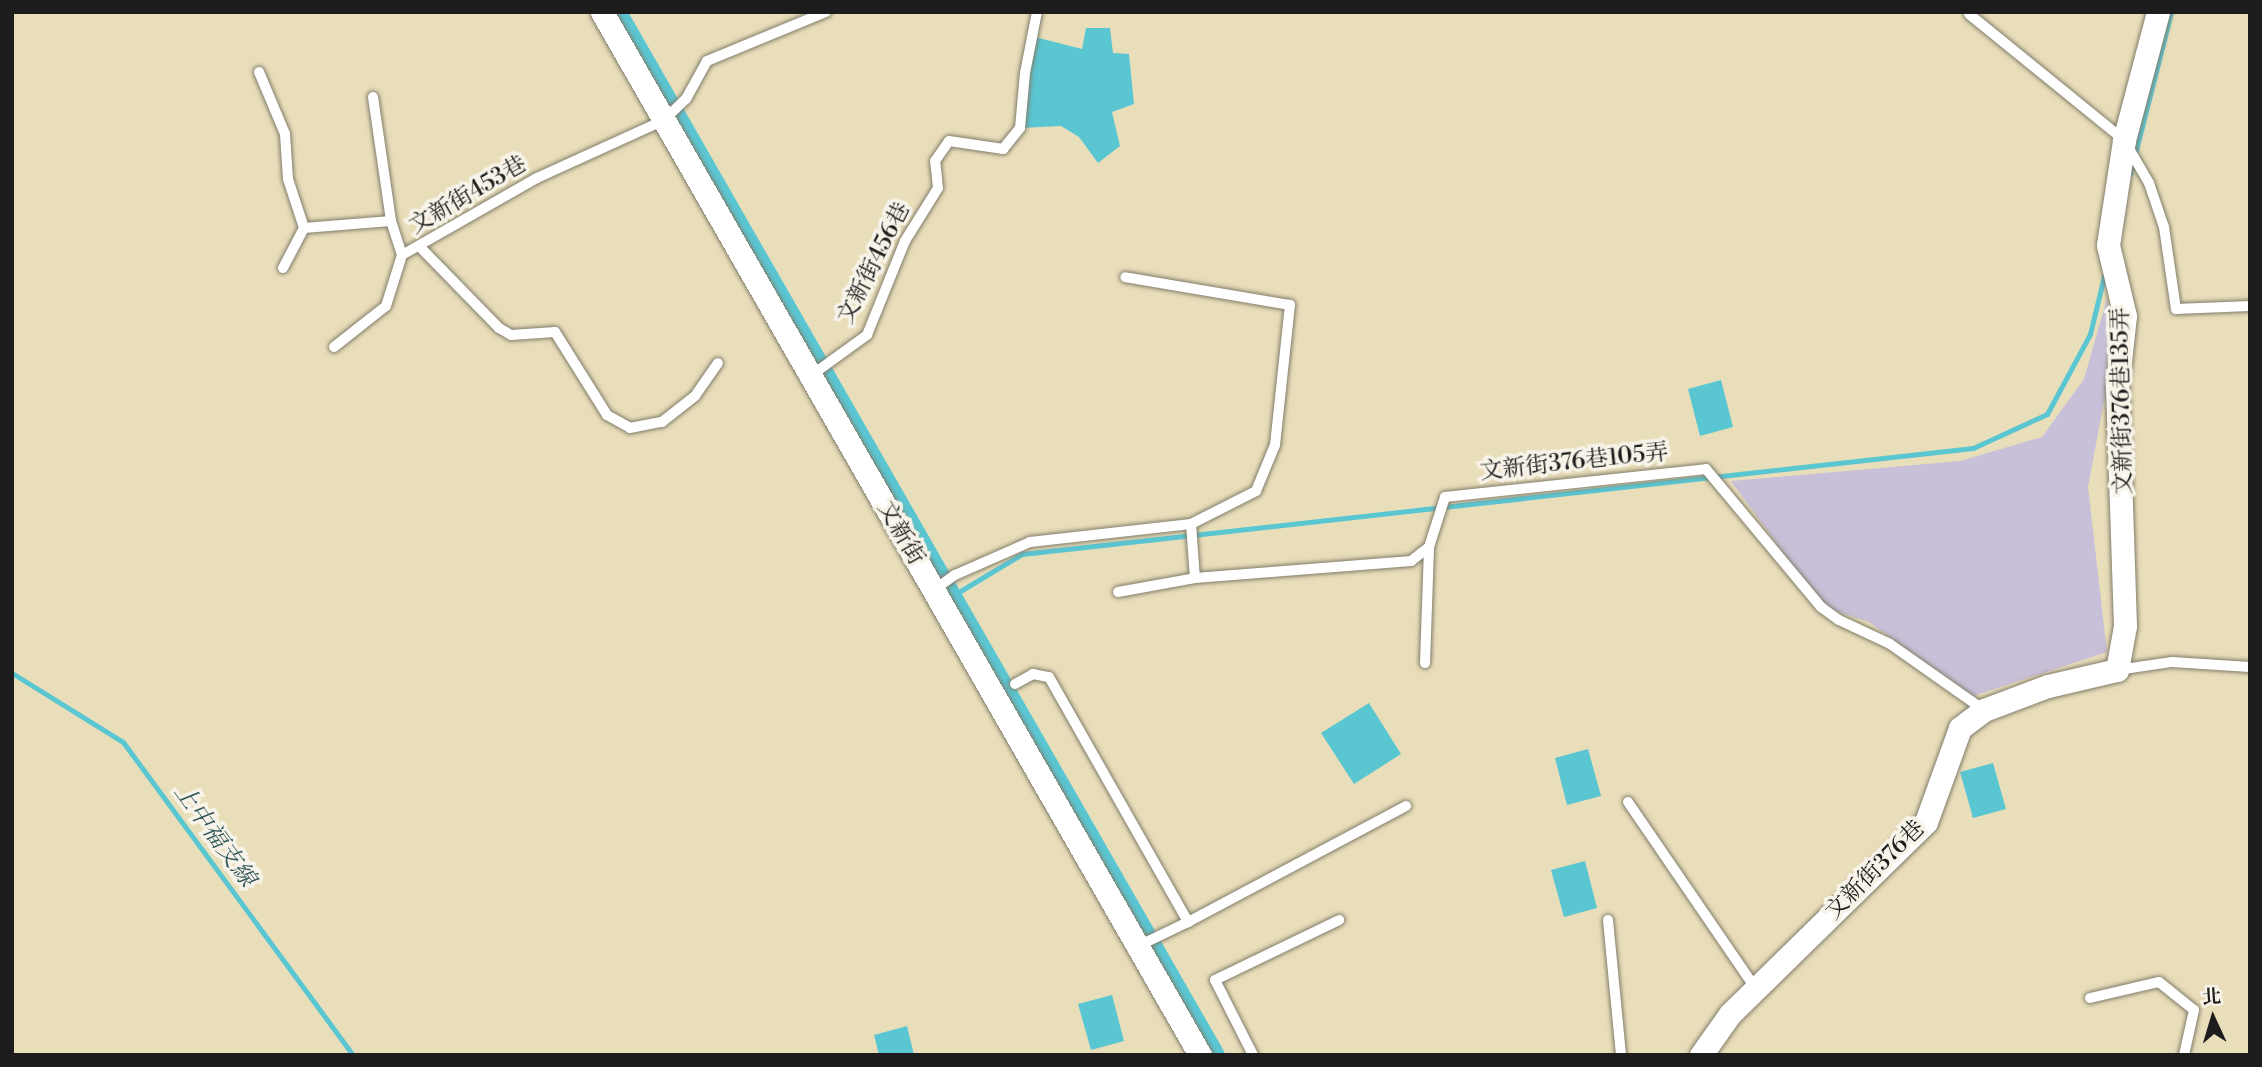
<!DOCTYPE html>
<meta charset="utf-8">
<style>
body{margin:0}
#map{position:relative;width:2262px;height:1067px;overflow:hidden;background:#e9deba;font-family:"Libre Bodoni","Noto Serif TC",serif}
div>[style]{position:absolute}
.industrial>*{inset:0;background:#c8c0d8}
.water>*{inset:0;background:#5ac6d2}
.stream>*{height:5px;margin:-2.5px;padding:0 2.5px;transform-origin:2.5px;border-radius:2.5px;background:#5ac6d2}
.canal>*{height:19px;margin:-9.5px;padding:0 9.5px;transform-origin:9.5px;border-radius:9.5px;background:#5ac6d2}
.roads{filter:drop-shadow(0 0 2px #827d6b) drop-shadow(0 0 2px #827d6b)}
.service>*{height:10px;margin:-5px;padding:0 5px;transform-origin:5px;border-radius:5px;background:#fff}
.minor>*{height:23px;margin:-11.5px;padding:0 11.5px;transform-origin:11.5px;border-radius:11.5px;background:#fff}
span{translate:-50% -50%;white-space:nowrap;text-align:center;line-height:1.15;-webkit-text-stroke:7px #f7f3e8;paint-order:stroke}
.street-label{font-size:23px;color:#1c1c1c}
.water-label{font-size:24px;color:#32585c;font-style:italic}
.frame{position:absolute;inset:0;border:14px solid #1c1c1c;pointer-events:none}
.north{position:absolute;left:2178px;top:983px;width:70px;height:70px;-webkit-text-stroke:5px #f7f3e8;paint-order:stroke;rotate:356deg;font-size:19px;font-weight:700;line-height:28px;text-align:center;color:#1c1c1c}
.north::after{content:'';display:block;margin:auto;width:24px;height:32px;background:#1c1c1c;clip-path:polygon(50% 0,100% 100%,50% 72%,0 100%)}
</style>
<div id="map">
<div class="industrial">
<div style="clip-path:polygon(2107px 298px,2116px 337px,2088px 487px,2107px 652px,1973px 696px,1869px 622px,1823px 607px,1731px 481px,1960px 461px,2042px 437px,2084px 379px)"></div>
</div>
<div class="water">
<div style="clip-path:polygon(1086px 28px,1110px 28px,1113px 53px,1129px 54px,1134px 104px,1112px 112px,1120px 146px,1098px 163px,1079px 137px,1061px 126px,1020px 128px,1031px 36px,1082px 49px)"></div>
<div style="clip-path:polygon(1721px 380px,1733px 427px,1700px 436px,1688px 389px)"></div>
<div style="clip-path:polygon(1369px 703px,1401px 754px,1354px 784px,1321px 733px)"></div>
<div style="clip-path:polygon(1588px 749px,1601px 796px,1567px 805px,1555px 758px)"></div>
<div style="clip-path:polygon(1993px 763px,2006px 809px,1973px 818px,1960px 772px)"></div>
<div style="clip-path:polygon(1585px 861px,1597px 908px,1564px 917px,1551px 870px)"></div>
<div style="clip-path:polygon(1112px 995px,1124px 1041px,1091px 1050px,1078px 1004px)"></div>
<div style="clip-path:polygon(907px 1026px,914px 1055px,879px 1055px,874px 1035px)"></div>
</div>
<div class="stream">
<div style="left:2130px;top:174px;width:167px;rotate:-75.8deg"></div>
<div style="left:952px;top:596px;width:82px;rotate:-31deg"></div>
<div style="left:1022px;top:554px;width:957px;rotate:-6.36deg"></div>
<div style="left:1973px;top:448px;width:81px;rotate:-24.7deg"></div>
<div style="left:2047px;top:414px;width:91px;rotate:-61.7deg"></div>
<div style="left:2090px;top:334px;width:64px;rotate:-76.4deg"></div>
<div style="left:12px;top:673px;width:131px;rotate:31.9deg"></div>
<div style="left:123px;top:742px;width:388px;rotate:53.7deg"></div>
</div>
<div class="canal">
<div style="left:617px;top:12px;width:1202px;rotate:60.17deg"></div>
</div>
<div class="roads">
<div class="service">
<div style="left:1969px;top:14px;width:200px;rotate:39.1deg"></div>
<div style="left:2124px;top:140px;width:50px;rotate:59.8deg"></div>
<div style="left:2149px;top:183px;width:46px;rotate:71.2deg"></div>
<div style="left:2164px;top:227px;width:83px;rotate:81.7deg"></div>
<div style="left:2176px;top:309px;width:74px;rotate:-2.3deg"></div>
<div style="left:259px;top:72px;width:67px;rotate:67.2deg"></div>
<div style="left:285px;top:134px;width:45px;rotate:86.2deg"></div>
<div style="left:288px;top:179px;width:52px;rotate:71.9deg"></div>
<div style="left:304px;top:228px;width:87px;rotate:-4.6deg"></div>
<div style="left:373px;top:97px;width:125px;rotate:81.7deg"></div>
<div style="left:391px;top:221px;width:36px;rotate:72deg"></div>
<div style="left:421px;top:248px;width:112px;rotate:45.7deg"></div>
<div style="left:499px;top:328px;width:14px;rotate:30deg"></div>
<div style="left:511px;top:335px;width:44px;rotate:-3.9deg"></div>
<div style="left:555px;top:332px;width:98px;rotate:57.9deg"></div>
<div style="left:607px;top:415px;width:26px;rotate:29deg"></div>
<div style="left:630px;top:428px;width:33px;rotate:-11deg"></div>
<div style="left:662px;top:422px;width:42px;rotate:-38.2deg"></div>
<div style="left:695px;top:396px;width:40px;rotate:-55.1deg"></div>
<div style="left:283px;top:268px;width:45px;rotate:-62.3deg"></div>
<div style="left:334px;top:347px;width:66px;rotate:-38.3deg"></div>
<div style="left:386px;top:306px;width:53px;rotate:-72.6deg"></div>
<div style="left:402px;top:255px;width:155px;rotate:-29.7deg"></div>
<div style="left:537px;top:178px;width:140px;rotate:-24.5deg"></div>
<div style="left:664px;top:120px;width:30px;rotate:-44deg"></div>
<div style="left:686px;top:99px;width:43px;rotate:-61.1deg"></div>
<div style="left:707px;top:61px;width:129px;rotate:-22.4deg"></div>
<div style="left:809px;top:377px;width:72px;rotate:-35.9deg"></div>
<div style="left:867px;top:335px;width:101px;rotate:-68deg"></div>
<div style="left:905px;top:241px;width:62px;rotate:-58.1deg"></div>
<div style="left:938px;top:188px;width:27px;rotate:-96deg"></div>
<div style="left:935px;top:161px;width:24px;rotate:-55deg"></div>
<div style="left:949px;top:141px;width:55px;rotate:8.4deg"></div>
<div style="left:1003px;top:149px;width:27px;rotate:-51deg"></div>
<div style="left:1020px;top:128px;width:55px;rotate:-84.8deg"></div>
<div style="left:1025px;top:73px;width:62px;rotate:-78.9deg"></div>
<div style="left:1191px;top:524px;width:54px;rotate:85.8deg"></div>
<div style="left:934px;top:590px;width:26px;rotate:-36deg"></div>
<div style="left:955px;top:575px;width:82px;rotate:-23.7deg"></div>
<div style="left:1030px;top:542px;width:162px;rotate:-6.4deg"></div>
<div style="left:1191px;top:524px;width:73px;rotate:-26.9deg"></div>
<div style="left:1256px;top:491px;width:50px;rotate:-67.6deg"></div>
<div style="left:1275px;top:445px;width:141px;rotate:-83.9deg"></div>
<div style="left:1290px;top:305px;width:167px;rotate:-170.4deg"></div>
<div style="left:1118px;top:592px;width:78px;rotate:-10.3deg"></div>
<div style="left:1195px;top:578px;width:217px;rotate:-4.5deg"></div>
<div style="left:1411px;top:561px;width:23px;rotate:-38deg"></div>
<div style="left:1429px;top:547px;width:52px;rotate:-72.3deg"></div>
<div style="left:1445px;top:497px;width:262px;rotate:-6.1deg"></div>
<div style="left:1706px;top:469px;width:180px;rotate:50.2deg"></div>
<div style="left:1821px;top:607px;width:22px;rotate:36deg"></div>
<div style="left:1839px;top:620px;width:56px;rotate:25.2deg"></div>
<div style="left:1890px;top:644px;width:115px;rotate:35.1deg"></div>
<div style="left:1425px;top:663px;width:116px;rotate:-88deg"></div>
<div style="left:2117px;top:670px;width:56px;rotate:-8.3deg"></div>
<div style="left:2172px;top:662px;width:78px;rotate:3.7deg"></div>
<div style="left:1015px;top:684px;width:21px;rotate:-29deg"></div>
<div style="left:1033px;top:674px;width:16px;rotate:11deg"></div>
<div style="left:1049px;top:677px;width:282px;rotate:60.4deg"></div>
<div style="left:1188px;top:922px;width:247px;rotate:-28deg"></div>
<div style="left:1628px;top:802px;width:227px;rotate:55.6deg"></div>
<div style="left:1608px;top:920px;width:136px;rotate:84.5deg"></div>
<div style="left:1138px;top:946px;width:55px;rotate:-25.6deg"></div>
<div style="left:2090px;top:998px;width:71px;rotate:-13.1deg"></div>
<div style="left:2159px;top:982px;width:45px;rotate:38.7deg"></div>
<div style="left:2194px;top:1010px;width:46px;rotate:102.5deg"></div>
<div style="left:1253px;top:1055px;width:84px;rotate:-116.9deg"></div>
<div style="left:1215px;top:980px;width:138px;rotate:-25.8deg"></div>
</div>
<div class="minor">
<div style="left:602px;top:12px;width:1202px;rotate:60.17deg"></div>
<div style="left:1701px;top:1055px;width:50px;rotate:-54.7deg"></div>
<div style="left:1730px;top:1014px;width:274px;rotate:-44.4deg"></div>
<div style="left:1926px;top:822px;width:100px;rotate:-70.1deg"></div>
<div style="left:1960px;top:728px;width:30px;rotate:-37deg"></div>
<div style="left:1984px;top:710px;width:68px;rotate:-20.6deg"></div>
<div style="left:2048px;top:686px;width:71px;rotate:-13.1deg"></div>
<div style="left:2117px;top:670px;width:45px;rotate:-79.7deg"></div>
<div style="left:2125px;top:626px;width:238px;rotate:-91.9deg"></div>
<div style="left:2117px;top:388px;width:72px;rotate:-83.7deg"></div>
<div style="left:2125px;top:316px;width:73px;rotate:-103.5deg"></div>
<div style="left:2108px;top:245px;width:106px;rotate:-81.3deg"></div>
<div style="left:2124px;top:140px;width:132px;rotate:-75.1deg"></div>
</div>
</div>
<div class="street-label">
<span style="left:468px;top:195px;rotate:-30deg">文新街453巷</span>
<span style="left:874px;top:263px;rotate:-63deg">文新街456巷</span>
<span style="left:2122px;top:401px;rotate:-91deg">文新街376巷135弄</span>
<span style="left:1574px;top:462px;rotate:-6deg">文新街376巷105弄</span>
<span style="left:901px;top:533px;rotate:60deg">文新街</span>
<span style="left:1875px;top:870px;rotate:-45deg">文新街376巷</span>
</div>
<div class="water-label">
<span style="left:214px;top:836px;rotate:54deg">上中福支線</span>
</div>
<div class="frame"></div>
<div class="north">北</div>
</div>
